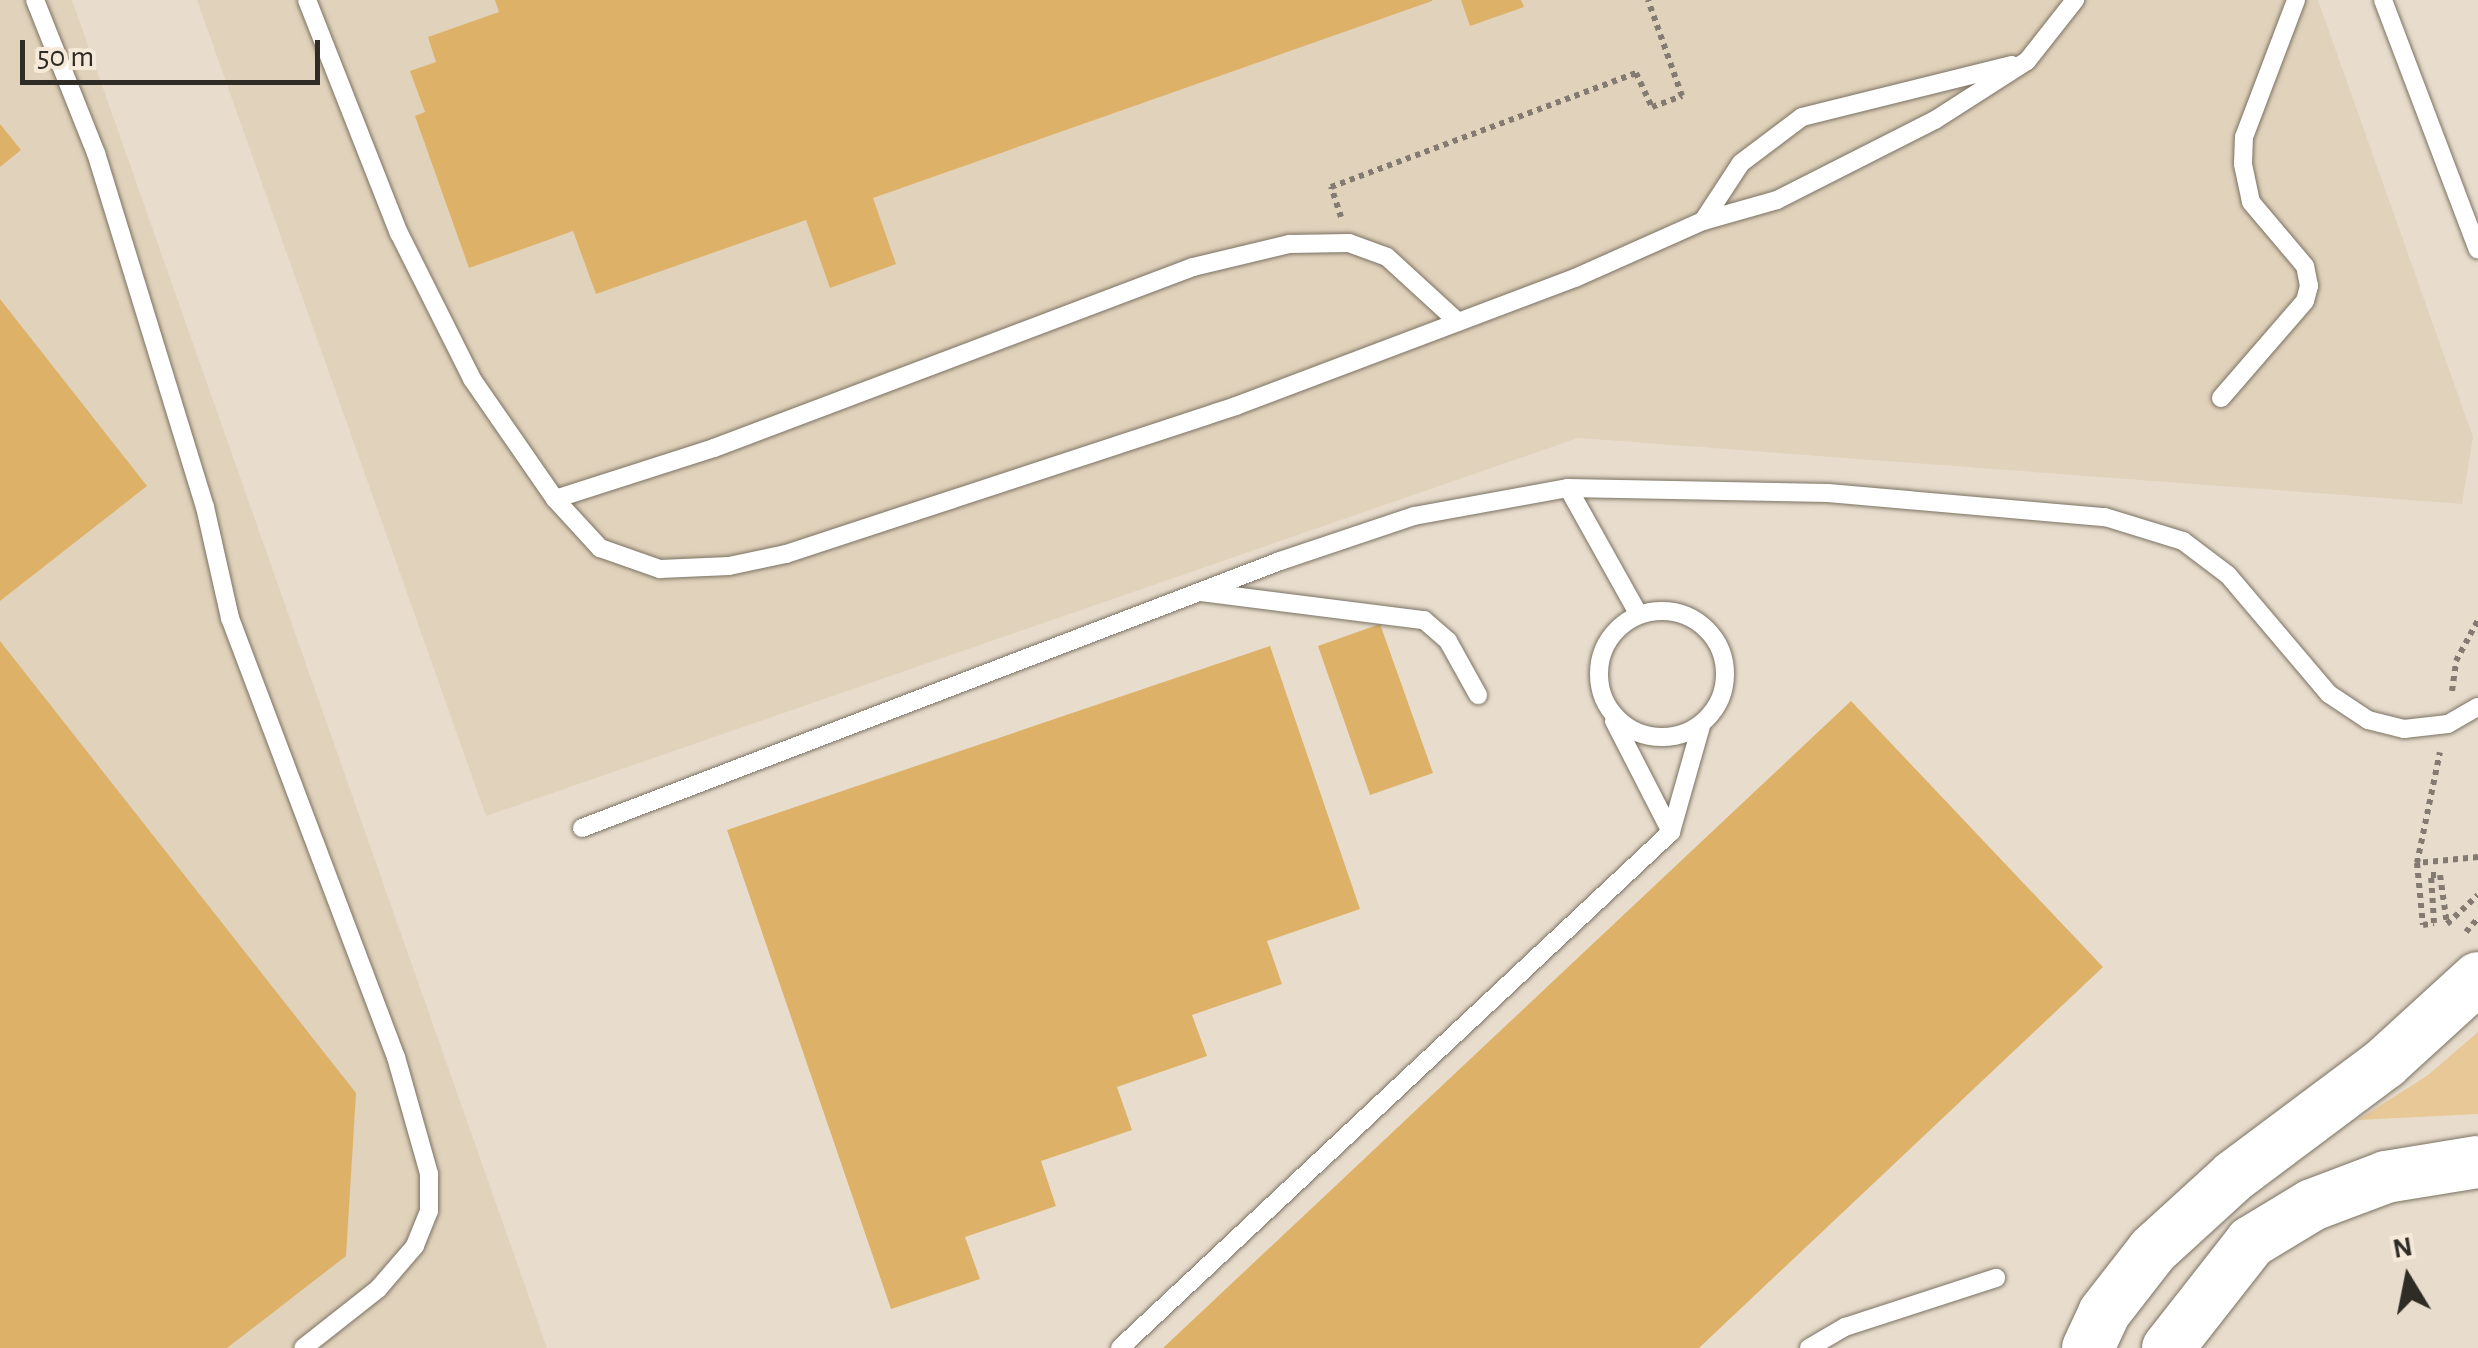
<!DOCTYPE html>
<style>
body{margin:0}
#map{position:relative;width:2478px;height:1348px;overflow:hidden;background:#e8ddcd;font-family:"Alegreya Sans",sans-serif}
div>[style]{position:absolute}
.built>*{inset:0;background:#e1d2bb}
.green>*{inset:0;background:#e7c896}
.building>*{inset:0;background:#ddb268}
.path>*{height:6px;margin-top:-3px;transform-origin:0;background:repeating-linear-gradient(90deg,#837b71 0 5px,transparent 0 10px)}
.roads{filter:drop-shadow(0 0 2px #7b7263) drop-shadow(0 0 2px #7b7263)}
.service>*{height:18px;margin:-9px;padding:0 9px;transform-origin:9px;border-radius:9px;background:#fff}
.service>.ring{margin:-9px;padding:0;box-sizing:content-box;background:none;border:18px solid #fff;border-radius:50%}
.secondary>*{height:52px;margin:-26px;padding:0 26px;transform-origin:26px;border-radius:26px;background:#fff}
span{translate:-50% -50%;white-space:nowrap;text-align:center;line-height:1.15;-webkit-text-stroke:8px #f5eada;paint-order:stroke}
.north{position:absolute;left:2358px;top:1228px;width:100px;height:100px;-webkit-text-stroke:8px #f5eada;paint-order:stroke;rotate:350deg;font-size:28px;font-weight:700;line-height:40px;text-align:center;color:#2f2b25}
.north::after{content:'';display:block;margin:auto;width:35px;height:45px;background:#2f2b25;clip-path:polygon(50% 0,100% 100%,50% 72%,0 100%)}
.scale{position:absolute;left:20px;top:40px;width:300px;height:45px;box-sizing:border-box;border:5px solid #2f2b25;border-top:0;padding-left:12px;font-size:30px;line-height:35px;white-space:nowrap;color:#2f2b25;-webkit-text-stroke:8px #f5eada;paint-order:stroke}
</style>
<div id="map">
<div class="built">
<div style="clip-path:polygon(0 0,72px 0,547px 1348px,0 1348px)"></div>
<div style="clip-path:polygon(197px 0,2318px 0,2473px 437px,2462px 504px,1578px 438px,486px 816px)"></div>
</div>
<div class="green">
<div style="clip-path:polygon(2478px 1032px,2478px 1114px,2358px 1120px,2428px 1075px)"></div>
</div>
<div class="building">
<div style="clip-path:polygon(495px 0,1432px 0,1432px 1px,873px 198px,896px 264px,830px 288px,806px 220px,596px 294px,573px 231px,469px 268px,415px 116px,425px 112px,410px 71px,436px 62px,428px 37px,499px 12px)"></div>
<div style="clip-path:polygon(1461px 0,1521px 0,1524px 7px,1470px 26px)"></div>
<div style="clip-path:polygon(0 124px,21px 150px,0 167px)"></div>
<div style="clip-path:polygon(0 299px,147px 486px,0 601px)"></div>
<div style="clip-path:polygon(1380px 624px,1433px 773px,1370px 795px,1318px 646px)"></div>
<div style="clip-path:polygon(0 641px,356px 1093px,346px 1256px,227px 1348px,0 1348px)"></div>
<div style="clip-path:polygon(1270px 646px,1360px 909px,1267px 941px,1282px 984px,1192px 1015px,1207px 1056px,1117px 1087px,1132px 1130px,1041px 1161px,1056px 1206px,965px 1237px,980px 1279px,891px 1309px,727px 830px)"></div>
<div style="clip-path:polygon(1851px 701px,2103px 967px,1699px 1348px,1163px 1348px)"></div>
</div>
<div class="path">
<div style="left:1341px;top:217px;width:32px;rotate:-108deg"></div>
<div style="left:1331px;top:187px;width:326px;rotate:-20.5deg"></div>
<div style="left:1636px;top:73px;width:38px;rotate:65deg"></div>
<div style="left:1652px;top:107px;width:32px;rotate:-20deg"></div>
<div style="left:1682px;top:96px;width:102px;rotate:-109.5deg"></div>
<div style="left:2452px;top:691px;width:30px;rotate:-82deg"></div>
<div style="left:2456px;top:661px;width:47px;rotate:-61.8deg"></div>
<div style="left:2478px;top:857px;width:61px;rotate:174.4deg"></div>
<div style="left:2417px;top:863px;width:62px;rotate:84.5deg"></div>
<div style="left:2423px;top:925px;width:11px;rotate:-10deg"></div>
<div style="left:2434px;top:923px;width:48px;rotate:-93.6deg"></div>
<div style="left:2431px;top:875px;width:9px"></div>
<div style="left:2440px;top:875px;width:49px;rotate:81.9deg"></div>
<div style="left:2447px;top:924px;width:42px;rotate:-43.1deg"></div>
<div style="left:2417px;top:863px;width:113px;rotate:-78.3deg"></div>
<div style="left:2466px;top:932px;width:18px;rotate:-49deg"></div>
</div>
<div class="roads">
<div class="service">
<div style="left:35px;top:0;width:165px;rotate:68.3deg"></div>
<div style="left:96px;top:153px;width:370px;rotate:72.9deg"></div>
<div style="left:205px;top:507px;width:114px;rotate:77.3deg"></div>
<div style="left:230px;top:618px;width:469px;rotate:69.3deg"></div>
<div style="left:396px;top:1057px;width:122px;rotate:74.2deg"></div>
<div style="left:429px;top:1174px;width:37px;rotate:90deg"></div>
<div style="left:429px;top:1211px;width:38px;rotate:112deg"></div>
<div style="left:415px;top:1246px;width:57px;rotate:130.7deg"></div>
<div style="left:378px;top:1289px;width:95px;rotate:141.8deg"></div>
<div style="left:307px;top:0;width:251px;rotate:68.5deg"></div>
<div style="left:399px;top:233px;width:163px;rotate:63.4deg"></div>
<div style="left:472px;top:379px;width:146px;rotate:55.3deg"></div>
<div style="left:555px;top:499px;width:67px;rotate:47.4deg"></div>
<div style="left:600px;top:548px;width:64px;rotate:19.3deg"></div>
<div style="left:660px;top:569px;width:69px;rotate:-2.5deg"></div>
<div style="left:729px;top:566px;width:58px;rotate:-11.9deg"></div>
<div style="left:786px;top:554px;width:474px;rotate:-18.2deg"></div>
<div style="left:1236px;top:406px;width:362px;rotate:-20.7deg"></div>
<div style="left:1575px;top:278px;width:140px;rotate:-24deg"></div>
<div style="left:1703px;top:221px;width:77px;rotate:-15.8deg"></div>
<div style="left:1777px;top:200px;width:177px;rotate:-26.9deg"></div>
<div style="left:1935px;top:120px;width:109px;rotate:-32.7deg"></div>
<div style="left:2027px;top:61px;width:78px;rotate:-51.8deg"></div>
<div style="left:2383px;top:0;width:267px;rotate:69.2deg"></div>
<div style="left:1703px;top:221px;width:69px;rotate:-56.8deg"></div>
<div style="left:1741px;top:163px;width:76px;rotate:-37deg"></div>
<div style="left:1802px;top:117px;width:216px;rotate:-13.9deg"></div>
<div style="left:2221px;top:398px;width:128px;rotate:-49.1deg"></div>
<div style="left:2305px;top:301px;width:16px;rotate:-75deg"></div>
<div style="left:2309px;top:286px;width:20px;rotate:-101deg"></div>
<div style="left:2305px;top:266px;width:84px;rotate:-130.2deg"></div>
<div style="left:2251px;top:202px;width:39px;rotate:-102deg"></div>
<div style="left:2243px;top:164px;width:27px;rotate:-88deg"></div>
<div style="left:2244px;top:137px;width:147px;rotate:-69.2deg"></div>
<div style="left:1568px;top:488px;width:145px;rotate:60.8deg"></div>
<div style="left:555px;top:499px;width:167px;rotate:-17.8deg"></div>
<div style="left:714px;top:448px;width:512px;rotate:-20.7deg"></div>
<div style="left:1193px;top:267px;width:99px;rotate:-13.5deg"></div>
<div style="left:1289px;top:244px;width:60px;rotate:-1deg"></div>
<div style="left:1349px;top:243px;width:40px;rotate:20.2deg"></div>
<div style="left:1387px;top:257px;width:96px;rotate:42.5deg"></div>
<div style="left:1201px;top:592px;width:225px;rotate:7.2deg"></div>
<div style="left:1424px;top:620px;width:32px;rotate:41deg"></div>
<div style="left:1448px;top:641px;width:62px;rotate:60.9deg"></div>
<div class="ring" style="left:1599px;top:611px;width:108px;height:108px"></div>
<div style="left:1614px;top:721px;width:125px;rotate:62.8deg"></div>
<div style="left:582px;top:828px;width:747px;rotate:-20.93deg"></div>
<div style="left:1280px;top:561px;width:141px;rotate:-18.6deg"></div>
<div style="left:1414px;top:516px;width:157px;rotate:-10.3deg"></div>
<div style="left:1568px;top:488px;width:260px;rotate:1.1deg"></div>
<div style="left:1828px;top:493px;width:278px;rotate:5deg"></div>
<div style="left:2105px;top:517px;width:82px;rotate:17.1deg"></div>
<div style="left:2183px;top:541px;width:56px;rotate:37.1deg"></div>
<div style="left:2228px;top:575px;width:156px;rotate:49.7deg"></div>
<div style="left:2329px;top:694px;width:47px;rotate:33.7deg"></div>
<div style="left:2368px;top:720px;width:37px;rotate:14deg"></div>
<div style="left:2404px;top:729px;width:44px;rotate:-6.5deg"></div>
<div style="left:2448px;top:724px;width:34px;rotate:-30deg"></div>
<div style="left:1120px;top:1348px;width:755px;rotate:-43.12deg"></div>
<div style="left:1671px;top:832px;width:110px;rotate:-74.2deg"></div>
<div style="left:1809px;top:1348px;width:42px;rotate:-30.3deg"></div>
<div style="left:1845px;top:1327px;width:159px;rotate:-18deg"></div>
</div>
<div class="secondary">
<div style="left:2088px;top:1348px;width:38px;rotate:-65deg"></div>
<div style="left:2104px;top:1313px;width:80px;rotate:-52.1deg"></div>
<div style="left:2153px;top:1250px;width:110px;rotate:-42.4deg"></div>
<div style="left:2234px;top:1176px;width:189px;rotate:-36.8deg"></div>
<div style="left:2385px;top:1063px;width:126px;rotate:-42.4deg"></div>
<div style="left:2168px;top:1348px;width:135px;rotate:-51.9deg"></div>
<div style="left:2251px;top:1242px;width:71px;rotate:-31.2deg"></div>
<div style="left:2312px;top:1205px;width:79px;rotate:-20.7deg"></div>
<div style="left:2386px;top:1177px;width:93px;rotate:-9.3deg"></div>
</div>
</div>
<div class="north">N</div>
<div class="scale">50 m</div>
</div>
